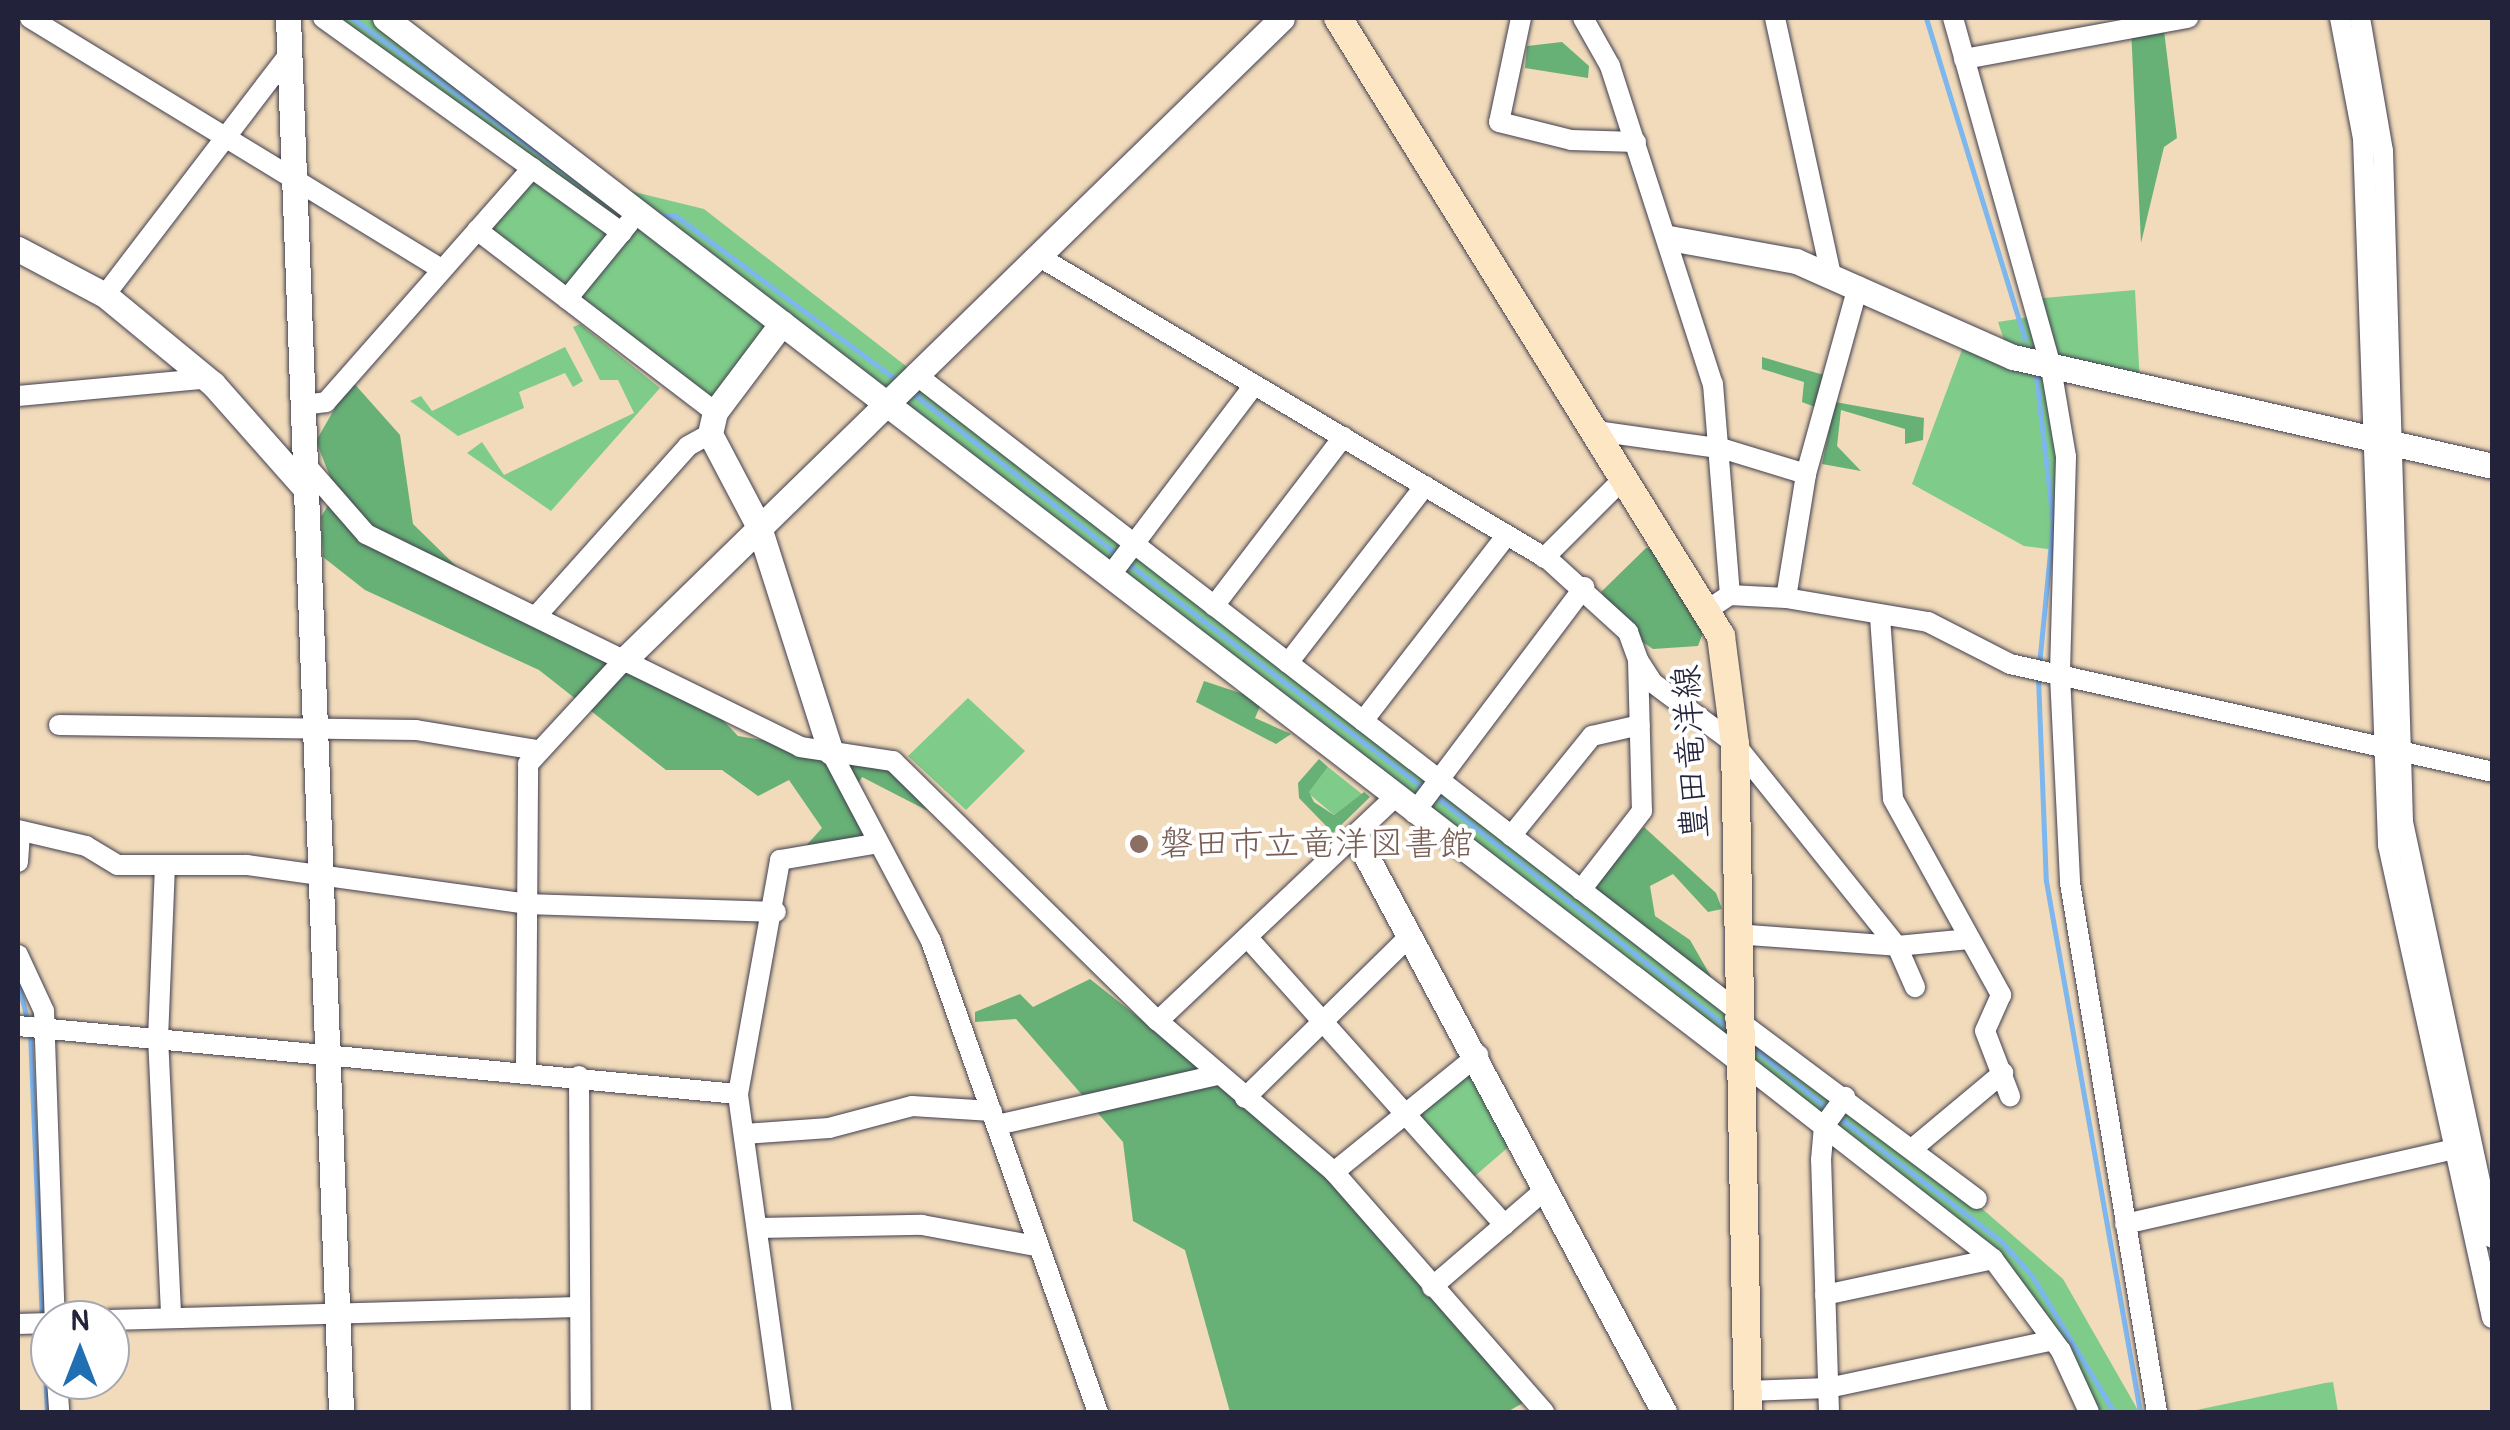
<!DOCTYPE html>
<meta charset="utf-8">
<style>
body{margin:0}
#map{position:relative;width:2510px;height:1430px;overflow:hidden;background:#f1dbbb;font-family:Pangolin,"Klee One",sans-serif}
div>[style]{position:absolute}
.green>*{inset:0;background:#7fcc8a}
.forest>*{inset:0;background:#67b076}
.stream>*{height:5px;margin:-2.5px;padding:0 2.5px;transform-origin:2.5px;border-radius:2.5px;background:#7eb6ee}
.roads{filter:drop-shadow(0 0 2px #413e4e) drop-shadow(0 0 2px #413e4e)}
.minor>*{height:20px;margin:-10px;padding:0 10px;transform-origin:10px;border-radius:10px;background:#fff}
.tertiary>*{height:25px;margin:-12.5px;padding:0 12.5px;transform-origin:12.5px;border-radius:12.5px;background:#fff}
.secondary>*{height:28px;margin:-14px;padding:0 14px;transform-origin:14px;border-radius:14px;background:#fce6c4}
.dots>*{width:28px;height:28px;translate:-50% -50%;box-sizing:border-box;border:5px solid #fff;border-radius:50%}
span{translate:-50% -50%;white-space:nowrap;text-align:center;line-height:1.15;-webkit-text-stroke:8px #fff;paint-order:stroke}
.street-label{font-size:35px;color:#22223b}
.education-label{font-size:35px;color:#785e54}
.left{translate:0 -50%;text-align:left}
.frame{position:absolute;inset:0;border:20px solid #22223b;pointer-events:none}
.north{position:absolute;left:30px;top:1300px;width:100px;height:100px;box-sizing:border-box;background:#fff;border:2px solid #a7a7b1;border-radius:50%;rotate:0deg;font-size:28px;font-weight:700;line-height:40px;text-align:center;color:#22223b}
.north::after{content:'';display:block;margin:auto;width:35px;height:45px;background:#1f6fb2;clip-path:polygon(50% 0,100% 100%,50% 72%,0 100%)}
</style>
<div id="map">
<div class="green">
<div style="clip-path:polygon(323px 18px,377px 18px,614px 187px,704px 209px,1918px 1153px,2063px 1279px,2139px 1412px,2088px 1412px,1985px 1253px,783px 322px,715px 412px,487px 229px,533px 175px)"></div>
<div style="clip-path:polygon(2135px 290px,2140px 384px,2050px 362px,2066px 457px,2063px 551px,2024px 546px,1912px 484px,1966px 339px,2004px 340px,1998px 322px,2036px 316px,2032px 299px)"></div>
<div style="clip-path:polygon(580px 324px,660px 388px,551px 511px,467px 453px,482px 442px,504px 475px,634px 413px,618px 380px,600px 380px,573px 327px)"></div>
<div style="clip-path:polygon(565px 347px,583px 381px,573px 387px,565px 373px,519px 392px,524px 408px,458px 436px,410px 401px,421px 396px,432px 411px)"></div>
<div style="clip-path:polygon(968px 698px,1025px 751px,966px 810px,908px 756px)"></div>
<div style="clip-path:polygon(1328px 767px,1362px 794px,1334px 815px,1308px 793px)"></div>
<div style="clip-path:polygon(1478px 1055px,1520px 1137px,1468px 1182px,1412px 1109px)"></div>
<div style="clip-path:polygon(2333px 1382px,2338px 1412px,2187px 1412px,2325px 1383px)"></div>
</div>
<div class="forest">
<div style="clip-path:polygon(2163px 22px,2177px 138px,2164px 147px,2141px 243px,2131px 28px)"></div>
<div style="clip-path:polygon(1562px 42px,1589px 66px,1588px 78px,1525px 68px,1527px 46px)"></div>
<div style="clip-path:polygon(1762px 357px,1824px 375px,1820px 409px,1802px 402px,1804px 382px,1762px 369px)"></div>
<div style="clip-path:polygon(351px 380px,400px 435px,413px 524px,503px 612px,704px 700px,738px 736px,883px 760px,928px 811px,862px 777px,847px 803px,868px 842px,803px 849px,822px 828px,789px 780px,758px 796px,722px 770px,666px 770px,539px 670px,365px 590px,323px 557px,321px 517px,336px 492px,316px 441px)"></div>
<div style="clip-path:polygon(1835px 402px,1924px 418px,1923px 440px,1905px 444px,1905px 429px,1841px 410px,1837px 446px,1861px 471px,1822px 464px)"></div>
<div style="clip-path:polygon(1646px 548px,1673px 549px,1704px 630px,1698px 646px,1653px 649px,1628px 632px,1601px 592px)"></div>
<div style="clip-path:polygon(1204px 681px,1252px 697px,1261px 704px,1255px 718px,1291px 734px,1276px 744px,1196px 702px)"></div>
<div style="clip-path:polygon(1319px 759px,1328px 767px,1309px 792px,1314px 802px,1334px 815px,1364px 792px,1370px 797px,1333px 833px,1299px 798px,1298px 783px)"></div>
<div style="clip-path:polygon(1644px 827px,1716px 893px,1722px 909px,1708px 912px,1673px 874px,1650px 886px,1655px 916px,1690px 940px,1713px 980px,1603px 907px,1596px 886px)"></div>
<div style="clip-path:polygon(1090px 979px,1334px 1172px,1523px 1403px,1507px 1412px,1230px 1412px,1185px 1250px,1133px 1221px,1123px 1142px,1016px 1019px,975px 1022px,975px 1012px,1020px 994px,1033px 1007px)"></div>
</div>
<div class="stream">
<div style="left:352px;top:18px;width:340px;rotate:35.8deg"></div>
<div style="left:1926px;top:18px;width:336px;rotate:72.9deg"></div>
<div style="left:659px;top:216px;width:17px"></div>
<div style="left:676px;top:216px;width:277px;rotate:36.6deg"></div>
<div style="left:2036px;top:376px;width:147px;rotate:83.4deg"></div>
<div style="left:2053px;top:522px;width:145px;rotate:95.6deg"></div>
<div style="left:910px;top:391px;width:265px;rotate:38.3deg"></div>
<div style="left:1126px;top:562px;width:374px;rotate:37.2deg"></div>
<div style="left:2038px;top:677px;width:204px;rotate:87.8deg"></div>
<div style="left:2046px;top:881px;width:539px;rotate:79.96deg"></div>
<div style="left:1433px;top:794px;width:379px;rotate:38.4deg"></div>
<div style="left:18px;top:983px;width:37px;rotate:76deg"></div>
<div style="left:30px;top:1034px;width:284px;rotate:87.6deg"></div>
<div style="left:1751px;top:1046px;width:98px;rotate:39.2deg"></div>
<div style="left:1836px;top:1115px;width:208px;rotate:37.4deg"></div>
<div style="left:2001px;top:1241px;width:47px;rotate:48.5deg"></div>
<div style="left:2032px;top:1276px;width:159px;rotate:58.9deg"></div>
<div style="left:43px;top:1329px;width:83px;rotate:87.2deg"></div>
</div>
<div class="roads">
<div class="minor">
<div style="left:30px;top:18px;width:482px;rotate:31.4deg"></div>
<div style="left:323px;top:18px;width:368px;rotate:35.7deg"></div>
<div style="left:1521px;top:18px;width:106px;rotate:101.9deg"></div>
<div style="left:1499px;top:122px;width:74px;rotate:14deg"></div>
<div style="left:1571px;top:140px;width:65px;rotate:1.8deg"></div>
<div style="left:1583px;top:18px;width:55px;rotate:60.6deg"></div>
<div style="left:1610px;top:66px;width:334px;rotate:72.1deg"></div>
<div style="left:1713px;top:384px;width:212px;rotate:85.4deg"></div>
<div style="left:1775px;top:18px;width:262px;rotate:77.7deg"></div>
<div style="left:1953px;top:18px;width:357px;rotate:74.3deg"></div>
<div style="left:2050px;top:362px;width:96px;rotate:80.4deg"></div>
<div style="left:2066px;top:457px;width:219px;rotate:91.6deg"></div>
<div style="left:2060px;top:676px;width:207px;rotate:87.2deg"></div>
<div style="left:2070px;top:883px;width:536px;rotate:80.66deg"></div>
<div style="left:2340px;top:18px;width:123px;rotate:79.2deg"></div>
<div style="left:2363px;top:139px;width:706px;rotate:87.97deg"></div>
<div style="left:2388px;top:845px;width:484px;rotate:77.6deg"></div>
<div style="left:2360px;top:18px;width:135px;rotate:80.2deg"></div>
<div style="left:2383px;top:151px;width:671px;rotate:88.29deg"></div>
<div style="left:2403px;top:822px;width:425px;rotate:77.9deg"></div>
<div style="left:1964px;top:59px;width:228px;rotate:-10.4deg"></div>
<div style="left:477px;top:230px;width:300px;rotate:37.4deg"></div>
<div style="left:1038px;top:256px;width:595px;rotate:30.75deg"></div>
<div style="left:1549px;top:560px;width:107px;rotate:42.3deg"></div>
<div style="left:1628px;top:632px;width:30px;rotate:70deg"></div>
<div style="left:1638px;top:660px;width:151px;rotate:88.5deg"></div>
<div style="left:1642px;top:811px;width:100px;rotate:127.7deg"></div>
<div style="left:105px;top:295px;width:305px;rotate:-52.6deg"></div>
<div style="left:567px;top:299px;width:98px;rotate:-50.8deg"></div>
<div style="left:915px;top:374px;width:1037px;rotate:37.75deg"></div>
<div style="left:18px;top:396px;width:183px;rotate:-5.3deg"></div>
<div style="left:303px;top:405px;width:23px;rotate:-7deg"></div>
<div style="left:326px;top:402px;width:312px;rotate:-48.6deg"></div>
<div style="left:1596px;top:431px;width:129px;rotate:8deg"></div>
<div style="left:1724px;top:449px;width:86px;rotate:17deg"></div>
<div style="left:305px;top:464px;width:93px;rotate:48.9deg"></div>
<div style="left:366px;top:534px;width:483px;rotate:26.1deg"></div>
<div style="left:800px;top:747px;width:94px;rotate:8.6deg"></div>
<div style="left:893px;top:761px;width:371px;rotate:44.5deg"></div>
<div style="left:1158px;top:1021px;width:232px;rotate:40.6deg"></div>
<div style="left:1334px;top:1172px;width:319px;rotate:48.8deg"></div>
<div style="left:1544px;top:558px;width:116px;rotate:-45deg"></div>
<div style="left:1109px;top:577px;width:241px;rotate:-52.9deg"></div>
<div style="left:1786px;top:598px;width:126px;rotate:-80.8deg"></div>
<div style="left:1806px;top:474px;width:195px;rotate:-74.5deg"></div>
<div style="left:1214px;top:606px;width:213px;rotate:-52.6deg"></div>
<div style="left:1709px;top:609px;width:25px;rotate:-34deg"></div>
<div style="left:1730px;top:595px;width:56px;rotate:3.1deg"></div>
<div style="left:1786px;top:598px;width:144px;rotate:9.6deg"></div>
<div style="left:1928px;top:622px;width:92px;rotate:27.1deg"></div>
<div style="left:2010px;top:664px;width:494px;rotate:12.6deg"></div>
<div style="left:538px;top:614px;width:225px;rotate:-48.2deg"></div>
<div style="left:688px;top:446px;width:25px;rotate:-29deg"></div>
<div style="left:1880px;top:617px;width:182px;rotate:85.9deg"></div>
<div style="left:1893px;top:799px;width:224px;rotate:61.1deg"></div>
<div style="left:2001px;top:995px;width:39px;rotate:114deg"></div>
<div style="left:1985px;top:1031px;width:70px;rotate:69deg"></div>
<div style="left:1638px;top:660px;width:27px;rotate:57deg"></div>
<div style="left:1653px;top:683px;width:102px;rotate:36.6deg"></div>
<div style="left:1735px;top:744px;width:259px;rotate:51.3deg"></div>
<div style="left:1897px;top:946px;width:45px;rotate:66.3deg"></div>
<div style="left:1288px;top:663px;width:224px;rotate:-52.3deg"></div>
<div style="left:1363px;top:721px;width:235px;rotate:-52.3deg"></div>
<div style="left:59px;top:725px;width:357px;rotate:0.8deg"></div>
<div style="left:416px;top:730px;width:123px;rotate:9.4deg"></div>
<div style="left:831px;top:752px;width:214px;rotate:62.1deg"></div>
<div style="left:931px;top:941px;width:500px;rotate:70.5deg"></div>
<div style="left:1414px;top:813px;width:283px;rotate:-53deg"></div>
<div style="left:18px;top:830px;width:70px;rotate:13.2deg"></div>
<div style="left:86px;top:846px;width:37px;rotate:31deg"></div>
<div style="left:118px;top:865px;width:129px"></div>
<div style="left:247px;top:865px;width:283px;rotate:7.9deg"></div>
<div style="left:527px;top:904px;width:249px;rotate:1.8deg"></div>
<div style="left:1511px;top:836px;width:129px;rotate:-51deg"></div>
<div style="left:1592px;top:736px;width:49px;rotate:-12.9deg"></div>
<div style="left:18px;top:862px;width:31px;rotate:-86deg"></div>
<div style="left:165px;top:865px;width:172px;rotate:92.3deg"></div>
<div style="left:158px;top:1037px;width:280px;rotate:87.3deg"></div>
<div style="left:1735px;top:934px;width:162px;rotate:4.2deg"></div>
<div style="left:1897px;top:946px;width:73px;rotate:-5.5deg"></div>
<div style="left:1248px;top:938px;width:385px;rotate:48.2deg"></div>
<div style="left:18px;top:955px;width:62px;rotate:65.1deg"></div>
<div style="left:44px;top:1011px;width:309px;rotate:88deg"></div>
<div style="left:1735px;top:1018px;width:302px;rotate:36.8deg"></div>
<div style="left:1158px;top:1021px;width:325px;rotate:-43.4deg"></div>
<div style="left:18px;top:1026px;width:723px;rotate:5.4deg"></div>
<div style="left:1736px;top:1058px;width:326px;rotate:38deg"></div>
<div style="left:1993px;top:1259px;width:114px;rotate:53.5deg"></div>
<div style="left:2061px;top:1351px;width:67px;rotate:65.3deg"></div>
<div style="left:526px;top:1069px;width:305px;rotate:-89.6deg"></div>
<div style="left:528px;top:764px;width:142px;rotate:-47.3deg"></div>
<div style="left:579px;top:1076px;width:336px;rotate:89.7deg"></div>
<div style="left:1245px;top:1098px;width:233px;rotate:-44.5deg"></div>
<div style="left:997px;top:1125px;width:226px;rotate:-12.8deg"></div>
<div style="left:744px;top:1134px;width:85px;rotate:-4deg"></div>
<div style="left:829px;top:1128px;width:86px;rotate:-14.8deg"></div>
<div style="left:912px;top:1106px;width:80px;rotate:3.6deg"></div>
<div style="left:1912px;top:1149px;width:119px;rotate:-39.9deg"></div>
<div style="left:1334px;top:1172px;width:186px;rotate:-39.1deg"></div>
<div style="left:2125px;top:1224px;width:337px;rotate:-12.8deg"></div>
<div style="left:759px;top:1228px;width:163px;rotate:-1.1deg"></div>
<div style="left:922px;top:1225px;width:115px;rotate:10.5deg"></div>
<div style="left:1432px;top:1287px;width:150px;rotate:-40.7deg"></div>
<div style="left:1825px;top:1295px;width:172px;rotate:-12.1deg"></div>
<div style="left:110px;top:1320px;width:468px;rotate:-1.6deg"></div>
<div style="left:18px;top:1324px;width:32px;rotate:-2deg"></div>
<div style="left:57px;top:1380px;width:32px;rotate:86deg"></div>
<div style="left:1747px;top:1391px;width:81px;rotate:-2.1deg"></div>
<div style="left:1828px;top:1388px;width:230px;rotate:-12deg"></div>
<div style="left:782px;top:1412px;width:321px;rotate:-97.9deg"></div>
<div style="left:738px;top:1094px;width:238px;rotate:-79.8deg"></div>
<div style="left:780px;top:860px;width:95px;rotate:-9.7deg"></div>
<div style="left:1829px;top:1412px;width:252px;rotate:-91.8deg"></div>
<div style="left:1821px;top:1160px;width:34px;rotate:-85deg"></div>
<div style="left:1824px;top:1126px;width:36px;rotate:-54deg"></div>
</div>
<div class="tertiary">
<div style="left:288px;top:18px;width:1395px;rotate:87.82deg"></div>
<div style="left:385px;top:18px;width:1703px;rotate:37.56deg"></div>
<div style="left:1669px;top:238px;width:129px;rotate:10.3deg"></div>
<div style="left:1796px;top:261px;width:237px;rotate:23.9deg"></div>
<div style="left:2013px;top:357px;width:491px;rotate:12.8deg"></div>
<div style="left:18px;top:249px;width:98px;rotate:27.9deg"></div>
<div style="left:105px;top:295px;width:140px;rotate:39.5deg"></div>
<div style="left:213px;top:384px;width:140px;rotate:48.5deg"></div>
<div style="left:782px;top:323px;width:111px;rotate:127deg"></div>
<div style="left:715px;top:412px;width:23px;rotate:103deg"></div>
<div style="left:710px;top:434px;width:105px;rotate:62.2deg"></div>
<div style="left:759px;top:527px;width:236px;rotate:72.3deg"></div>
<div style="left:624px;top:660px;width:919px;rotate:-44.29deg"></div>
<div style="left:1356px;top:837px;width:652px;rotate:61.82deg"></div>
</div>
<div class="secondary">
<div style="left:1338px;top:18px;width:727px;rotate:58.21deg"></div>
<div style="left:1721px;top:636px;width:109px;rotate:82.6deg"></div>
<div style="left:1735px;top:744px;width:668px;rotate:88.89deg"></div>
</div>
</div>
<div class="dots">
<div style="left:1139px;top:844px;background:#8d6e63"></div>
</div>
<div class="street-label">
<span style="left:1691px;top:752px;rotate:-93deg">豊田竜洋線</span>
</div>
<div class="education-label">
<span class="left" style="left:1159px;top:844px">磐田市立竜洋図書館</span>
</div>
<div class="frame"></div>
<div class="north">N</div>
</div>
